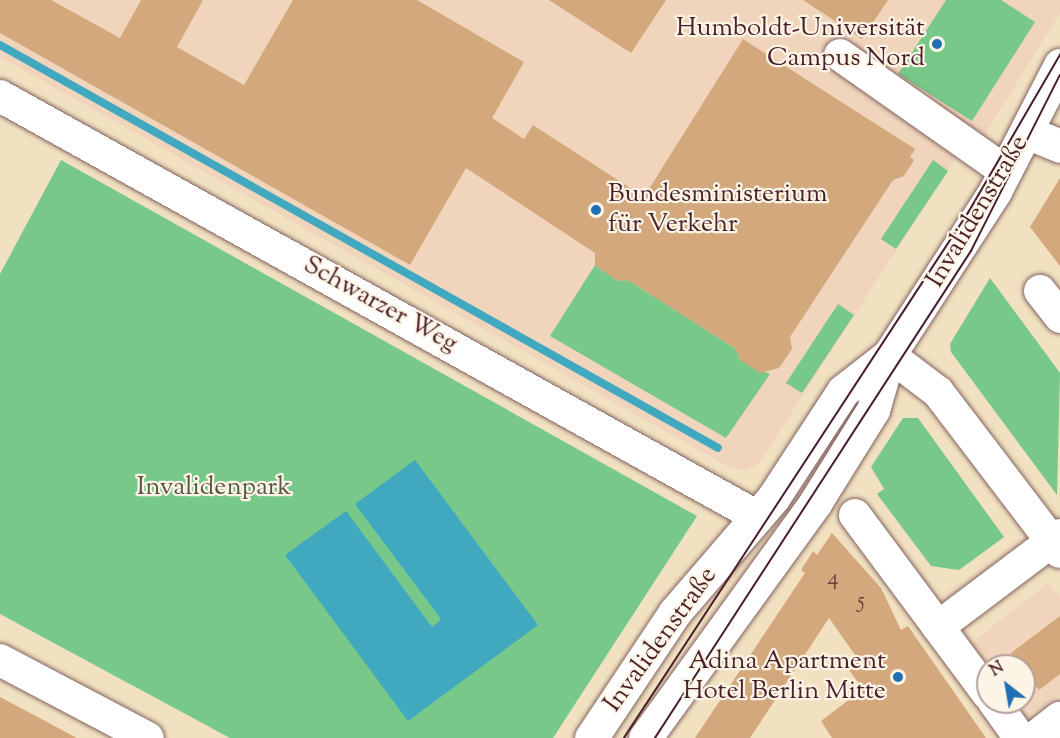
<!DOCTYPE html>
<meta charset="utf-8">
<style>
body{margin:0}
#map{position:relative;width:1060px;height:738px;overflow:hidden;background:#f1e1c1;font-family:"Sorts Mill Goudy",serif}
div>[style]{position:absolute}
.built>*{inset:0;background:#f0d5bc}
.green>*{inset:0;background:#77c889}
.water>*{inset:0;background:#40a9c0}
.stream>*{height:8px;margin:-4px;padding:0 4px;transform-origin:4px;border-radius:4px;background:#40a9c0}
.building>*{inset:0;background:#d3a87c}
.roads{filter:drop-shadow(0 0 2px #846360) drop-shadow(0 0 2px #846360)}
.minor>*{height:32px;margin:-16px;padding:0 16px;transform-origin:16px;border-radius:16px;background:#fff}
.major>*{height:33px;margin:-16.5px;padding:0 16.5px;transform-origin:16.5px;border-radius:16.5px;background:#fff}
.tram>*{height:1.5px;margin:-0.75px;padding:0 0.75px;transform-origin:0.75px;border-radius:0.75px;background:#4a1f2b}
.dots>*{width:16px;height:16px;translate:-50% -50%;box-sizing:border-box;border:3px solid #fcf5e5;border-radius:50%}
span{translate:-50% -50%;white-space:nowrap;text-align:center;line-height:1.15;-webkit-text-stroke:4.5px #fcf5e5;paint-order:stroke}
.number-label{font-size:22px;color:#6c413f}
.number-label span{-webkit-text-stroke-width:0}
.poi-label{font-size:26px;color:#4a1f2b}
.right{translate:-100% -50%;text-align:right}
.left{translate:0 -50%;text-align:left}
.street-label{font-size:26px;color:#4a1f2b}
.park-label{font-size:26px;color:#585247}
.north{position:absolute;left:976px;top:654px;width:60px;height:60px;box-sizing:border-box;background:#fcf5e5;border:2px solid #b59f9b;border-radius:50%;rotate:329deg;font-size:16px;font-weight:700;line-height:24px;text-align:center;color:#4a1f2b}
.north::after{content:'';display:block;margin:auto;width:21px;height:27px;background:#1f6fb2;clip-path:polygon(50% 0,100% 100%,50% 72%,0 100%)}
</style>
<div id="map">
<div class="built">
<div style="clip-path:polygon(0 0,1060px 0,1060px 13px,980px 142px,971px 134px,758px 465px,745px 471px,727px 466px,0 57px)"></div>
<div style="clip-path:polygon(1048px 583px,1060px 597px,1060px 695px,1026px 717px,1011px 702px,1024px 702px,1024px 666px,988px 666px,988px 670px,971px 643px)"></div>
</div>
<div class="green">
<div style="clip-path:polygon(946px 0,1001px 0,1035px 22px,972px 121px,898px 74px)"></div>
<div style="clip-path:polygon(61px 160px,697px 516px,553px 738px,230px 738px,0 614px,0 274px)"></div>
<div style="clip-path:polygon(933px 160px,948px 171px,896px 249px,881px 239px)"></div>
<div style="clip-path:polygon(595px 265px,618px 281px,628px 280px,736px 349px,740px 360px,770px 374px,726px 438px,550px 336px)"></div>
<div style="clip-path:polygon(990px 278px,1060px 373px,1057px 495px,951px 352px,950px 344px)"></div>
<div style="clip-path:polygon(838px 304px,854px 315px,802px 393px,786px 383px)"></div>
<div style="clip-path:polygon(903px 418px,918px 418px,1004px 537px,959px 570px,931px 566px,877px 494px,884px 489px,871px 467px)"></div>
</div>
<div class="water">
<div style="clip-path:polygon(415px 460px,538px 625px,408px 721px,285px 555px,346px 511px,432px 627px,437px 623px,441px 619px,355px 504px)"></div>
</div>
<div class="stream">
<div style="left:0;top:45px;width:823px;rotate:29.3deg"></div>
</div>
<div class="building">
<div style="clip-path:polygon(0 0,51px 0,120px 38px,141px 0,203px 0,177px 47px,244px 85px,293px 0,417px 0,524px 62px,492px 118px,524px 139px,533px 125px,644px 197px,743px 39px,915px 149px,910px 157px,914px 160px,904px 176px,893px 180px,790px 337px,792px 349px,779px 368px,760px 373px,740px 360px,736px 349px,628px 280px,618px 281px,595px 265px,595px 253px,466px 168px,410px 265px,0 33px)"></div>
<div style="clip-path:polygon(549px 0,666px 0,631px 53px)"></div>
<div style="clip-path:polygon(803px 0,888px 0,862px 39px)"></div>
<div style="clip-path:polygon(1060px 178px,1060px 266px,1030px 227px)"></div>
<div style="clip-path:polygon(832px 533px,881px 588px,901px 630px,908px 626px,986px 738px,832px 738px,821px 721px,863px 689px,846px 666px,857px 658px,829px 618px,750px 738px,695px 738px,805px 573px,801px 570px,813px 551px,817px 555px)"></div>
<div style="clip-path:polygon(1060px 616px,1060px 674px,1039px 690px,1011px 653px)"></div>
<div style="clip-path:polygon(0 697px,77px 738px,0 738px)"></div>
</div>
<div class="roads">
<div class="minor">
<div style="left:840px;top:55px;width:202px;rotate:35.1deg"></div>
<div style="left:0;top:96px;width:867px;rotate:29.05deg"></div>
<div style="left:1040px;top:291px;width:33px;rotate:52deg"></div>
<div style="left:889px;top:355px;width:61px;rotate:37.1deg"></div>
<div style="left:938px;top:392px;width:201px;rotate:52.7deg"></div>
<div style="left:855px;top:515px;width:223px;rotate:53.4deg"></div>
<div style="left:938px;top:627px;width:153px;rotate:-37deg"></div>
<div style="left:0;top:660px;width:167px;rotate:27.8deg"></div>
<div style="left:994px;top:702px;width:44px;rotate:54.2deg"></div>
<div style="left:1034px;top:738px;width:33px;rotate:-38deg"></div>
</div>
<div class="major">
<div style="left:1026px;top:132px;width:37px;rotate:22deg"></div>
<div style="left:591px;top:738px;width:151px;rotate:-56.3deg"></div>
<div style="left:675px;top:612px;width:150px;rotate:-49.3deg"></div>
<div style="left:773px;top:498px;width:128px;rotate:-56.8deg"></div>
<div style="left:843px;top:391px;width:58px;rotate:-38deg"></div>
<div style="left:645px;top:738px;width:290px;rotate:-54.1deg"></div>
<div style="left:815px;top:503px;width:110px;rotate:-58.1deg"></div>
<div style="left:873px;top:410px;width:57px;rotate:-73.8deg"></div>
<div style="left:889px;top:355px;width:195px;rotate:-57.1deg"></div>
<div style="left:995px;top:191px;width:142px;rotate:-62.7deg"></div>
</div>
</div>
<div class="tram">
<div style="left:624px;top:738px;width:628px;rotate:-56.77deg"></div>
<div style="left:968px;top:213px;width:183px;rotate:-59.8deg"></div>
<div style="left:655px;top:738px;width:581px;rotate:-57.02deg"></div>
<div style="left:971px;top:251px;width:197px;rotate:-63.2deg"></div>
</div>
<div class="dots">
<div style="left:937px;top:44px;background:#1f6fb2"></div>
<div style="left:596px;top:210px;background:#1f6fb2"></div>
<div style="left:898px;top:677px;background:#1f6fb2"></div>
</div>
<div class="number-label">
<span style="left:833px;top:580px">4</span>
<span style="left:861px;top:603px">5</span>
</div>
<div class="poi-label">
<span class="right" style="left:925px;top:44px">Humboldt-Universität<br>Campus Nord</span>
<span class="left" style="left:608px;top:210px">Bundesministerium<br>für Verkehr</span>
<span class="right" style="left:886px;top:677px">Adina Apartment<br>Hotel Berlin Mitte</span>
</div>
<div class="street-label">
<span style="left:978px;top:212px;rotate:-59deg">Invalidenstraße</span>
<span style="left:380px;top:305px;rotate:29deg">Schwarzer Weg</span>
<span style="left:661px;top:640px;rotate:-54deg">Invalidenstraße</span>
</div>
<div class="park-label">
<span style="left:214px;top:488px">Invalidenpark</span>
</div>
<div class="north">N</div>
</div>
